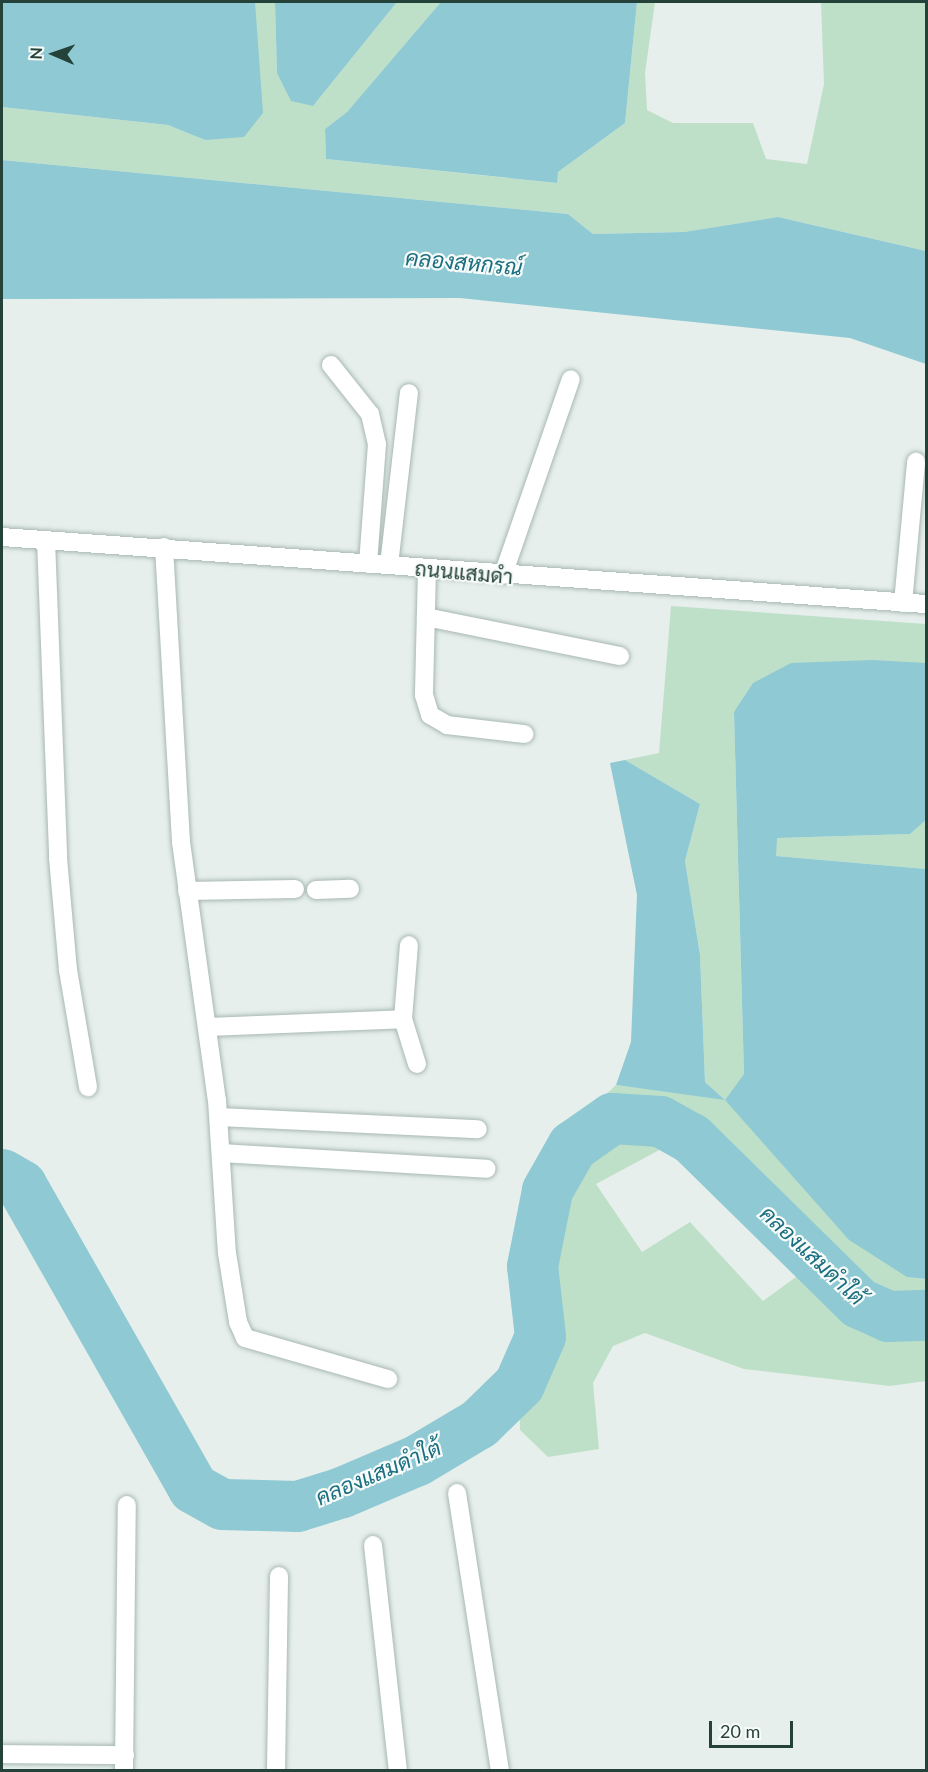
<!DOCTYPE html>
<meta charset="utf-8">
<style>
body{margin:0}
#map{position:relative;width:928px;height:1772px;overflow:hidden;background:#e6efeb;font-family:Lato,Sarabun,sans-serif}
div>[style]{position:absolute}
.green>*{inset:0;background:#bfe0c8}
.water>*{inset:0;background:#8ec9d4}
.river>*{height:51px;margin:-25.5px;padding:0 25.5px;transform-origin:25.5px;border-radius:25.5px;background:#8ec9d4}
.roads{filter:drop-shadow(0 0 2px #a8b8b2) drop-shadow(0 0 2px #a8b8b2)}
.minor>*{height:18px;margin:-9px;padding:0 9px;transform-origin:9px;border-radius:9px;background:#fff}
span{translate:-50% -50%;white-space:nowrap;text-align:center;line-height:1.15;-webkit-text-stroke:4.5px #f7fbf9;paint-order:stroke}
.street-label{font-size:21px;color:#24423a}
.water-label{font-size:22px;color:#1c6f80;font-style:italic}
.frame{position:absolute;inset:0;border:3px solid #24423a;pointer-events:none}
.north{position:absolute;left:24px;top:24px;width:60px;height:60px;-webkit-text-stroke:4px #f7fbf9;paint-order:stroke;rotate:272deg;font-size:16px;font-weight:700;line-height:24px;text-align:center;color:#24423a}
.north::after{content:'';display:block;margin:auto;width:21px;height:27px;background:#24423a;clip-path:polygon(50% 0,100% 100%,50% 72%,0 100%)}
.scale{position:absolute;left:709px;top:1721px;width:84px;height:27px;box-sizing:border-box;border:3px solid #24423a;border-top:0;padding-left:8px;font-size:18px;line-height:21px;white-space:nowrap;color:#24423a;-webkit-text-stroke:4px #f7fbf9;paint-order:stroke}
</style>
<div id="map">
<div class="green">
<div style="clip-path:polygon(255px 2px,275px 2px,277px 73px,313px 106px,397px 2px,441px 2px,347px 112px,325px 129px,326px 159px,556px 183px,558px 172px,625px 123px,637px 2px,655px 2px,645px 73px,647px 110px,673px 123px,753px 123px,766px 159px,807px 164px,824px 84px,821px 2px,926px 2px,926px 251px,778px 217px,684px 232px,593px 234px,568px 214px,2px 160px,2px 107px,168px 125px,205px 140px,255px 39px)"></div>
<div style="clip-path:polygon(evenodd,671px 606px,926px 624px,926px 663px,791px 663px,734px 712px,744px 1075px,725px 1100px,907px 1277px,926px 1279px,926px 1381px,890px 1386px,744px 1369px,645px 1333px,613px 1346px,593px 1383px,599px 1449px,548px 1457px,520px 1430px,519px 1365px,525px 1214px,554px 1143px,616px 1085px,724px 1099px,705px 1082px,700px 955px,685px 861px,700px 804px,625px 760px,659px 753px,671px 606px,663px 1148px,691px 1153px,807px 1269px,763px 1301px,690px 1222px,642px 1252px,596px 1184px,663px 1148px)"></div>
<div style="clip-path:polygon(926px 820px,926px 869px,776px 856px,776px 838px,910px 834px)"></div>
</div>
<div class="water">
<div style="clip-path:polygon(2px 2px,255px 2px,263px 113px,244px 137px,205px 140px,168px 125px,2px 107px)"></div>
<div style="clip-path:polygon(275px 2px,397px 2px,313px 106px,291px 101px,277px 73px)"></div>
<div style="clip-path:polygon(441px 2px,637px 2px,625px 123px,558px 172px,557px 183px,326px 159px,325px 129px,347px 112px)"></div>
<div style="clip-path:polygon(2px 160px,568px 214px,593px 234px,684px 232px,778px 217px,926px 251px,926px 364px,850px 338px,460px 298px,2px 299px)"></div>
<div style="clip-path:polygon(872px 660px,926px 663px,926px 820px,910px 834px,777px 838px,776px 856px,926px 869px,926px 1279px,907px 1277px,849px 1240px,725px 1100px,616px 1085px,631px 1042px,637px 895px,610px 763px,625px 760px,700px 804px,685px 861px,700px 955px,705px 1082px,725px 1100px,744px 1074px,734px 712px,753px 683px,791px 663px)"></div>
</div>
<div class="river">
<div style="left:2px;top:1174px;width:22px;rotate:30deg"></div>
<div style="left:21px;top:1185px;width:348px;rotate:60.4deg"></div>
<div style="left:193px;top:1488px;width:33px;rotate:29deg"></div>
<div style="left:222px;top:1504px;width:75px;rotate:1.5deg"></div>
<div style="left:297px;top:1506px;width:47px;rotate:-17.3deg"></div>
<div style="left:342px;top:1492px;width:82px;rotate:-23.1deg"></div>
<div style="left:417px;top:1460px;width:72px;rotate:-30.8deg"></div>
<div style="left:479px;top:1423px;width:56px;rotate:-44.3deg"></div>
<div style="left:519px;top:1384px;width:52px;rotate:-66.4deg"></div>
<div style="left:540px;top:1336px;width:70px;rotate:-96.5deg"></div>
<div style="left:532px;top:1266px;width:77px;rotate:-78.8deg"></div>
<div style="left:547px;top:1190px;width:51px;rotate:-60.4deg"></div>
<div style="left:572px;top:1146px;width:49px;rotate:-35deg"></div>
<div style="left:612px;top:1118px;width:48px;rotate:3.6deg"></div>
<div style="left:660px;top:1121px;width:35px;rotate:29deg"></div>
<div style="left:691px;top:1138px;width:235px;rotate:44.5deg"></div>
<div style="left:859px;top:1303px;width:32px;rotate:24deg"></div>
<div style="left:888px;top:1316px;width:38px;rotate:-2deg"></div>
</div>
<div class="roads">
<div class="minor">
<div style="left:331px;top:365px;width:63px;rotate:51.5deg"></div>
<div style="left:370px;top:414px;width:31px;rotate:77deg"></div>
<div style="left:377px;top:444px;width:120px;rotate:94.3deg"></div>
<div style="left:2px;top:537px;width:926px;rotate:4.15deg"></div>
<div style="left:46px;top:540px;width:318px;rotate:87.8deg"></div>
<div style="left:58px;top:858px;width:112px;rotate:84.9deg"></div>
<div style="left:68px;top:970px;width:119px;rotate:80.3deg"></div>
<div style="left:164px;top:547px;width:295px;rotate:86.7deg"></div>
<div style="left:181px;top:842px;width:260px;rotate:82.1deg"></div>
<div style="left:217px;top:1100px;width:153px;rotate:86.3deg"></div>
<div style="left:227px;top:1253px;width:70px;rotate:80.9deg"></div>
<div style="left:238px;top:1322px;width:17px;rotate:66deg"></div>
<div style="left:245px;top:1338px;width:149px;rotate:16deg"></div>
<div style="left:389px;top:565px;width:173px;rotate:-83.4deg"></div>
<div style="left:427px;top:569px;width:126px;rotate:91.4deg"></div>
<div style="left:424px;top:695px;width:21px;rotate:73deg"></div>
<div style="left:430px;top:715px;width:20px;rotate:30deg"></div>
<div style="left:447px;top:725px;width:78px;rotate:6.7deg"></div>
<div style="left:503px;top:575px;width:207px;rotate:-70.9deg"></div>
<div style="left:903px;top:603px;width:142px;rotate:-84.7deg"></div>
<div style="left:426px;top:617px;width:198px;rotate:11.4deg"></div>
<div style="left:316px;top:890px;width:34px;rotate:-2deg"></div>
<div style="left:187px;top:891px;width:108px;rotate:-1.1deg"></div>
<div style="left:403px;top:1019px;width:47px;rotate:72.7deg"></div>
<div style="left:208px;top:1027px;width:195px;rotate:-2.3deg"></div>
<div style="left:403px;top:1019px;width:74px;rotate:-85.4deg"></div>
<div style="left:219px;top:1117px;width:259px;rotate:2.7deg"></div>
<div style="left:221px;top:1153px;width:266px;rotate:3.4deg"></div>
<div style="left:457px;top:1493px;width:280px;rotate:81.2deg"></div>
<div style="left:373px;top:1545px;width:226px;rotate:83.7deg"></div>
<div style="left:2px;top:1754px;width:123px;rotate:0.5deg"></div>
<div style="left:124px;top:1770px;width:265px;rotate:-89.4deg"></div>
<div style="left:276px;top:1770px;width:194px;rotate:-89.1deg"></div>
</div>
</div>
<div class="street-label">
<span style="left:464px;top:572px;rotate:5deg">ถนนแสมดำ</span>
</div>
<div class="water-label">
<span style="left:464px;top:262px;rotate:5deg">คลองสหกรณ์</span>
<span style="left:813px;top:1255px;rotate:43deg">คลองแสมดำใต้</span>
<span style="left:378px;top:1472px;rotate:-23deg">คลองแสมดำใต้</span>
</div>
<div class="frame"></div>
<div class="north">N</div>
<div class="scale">20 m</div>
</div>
